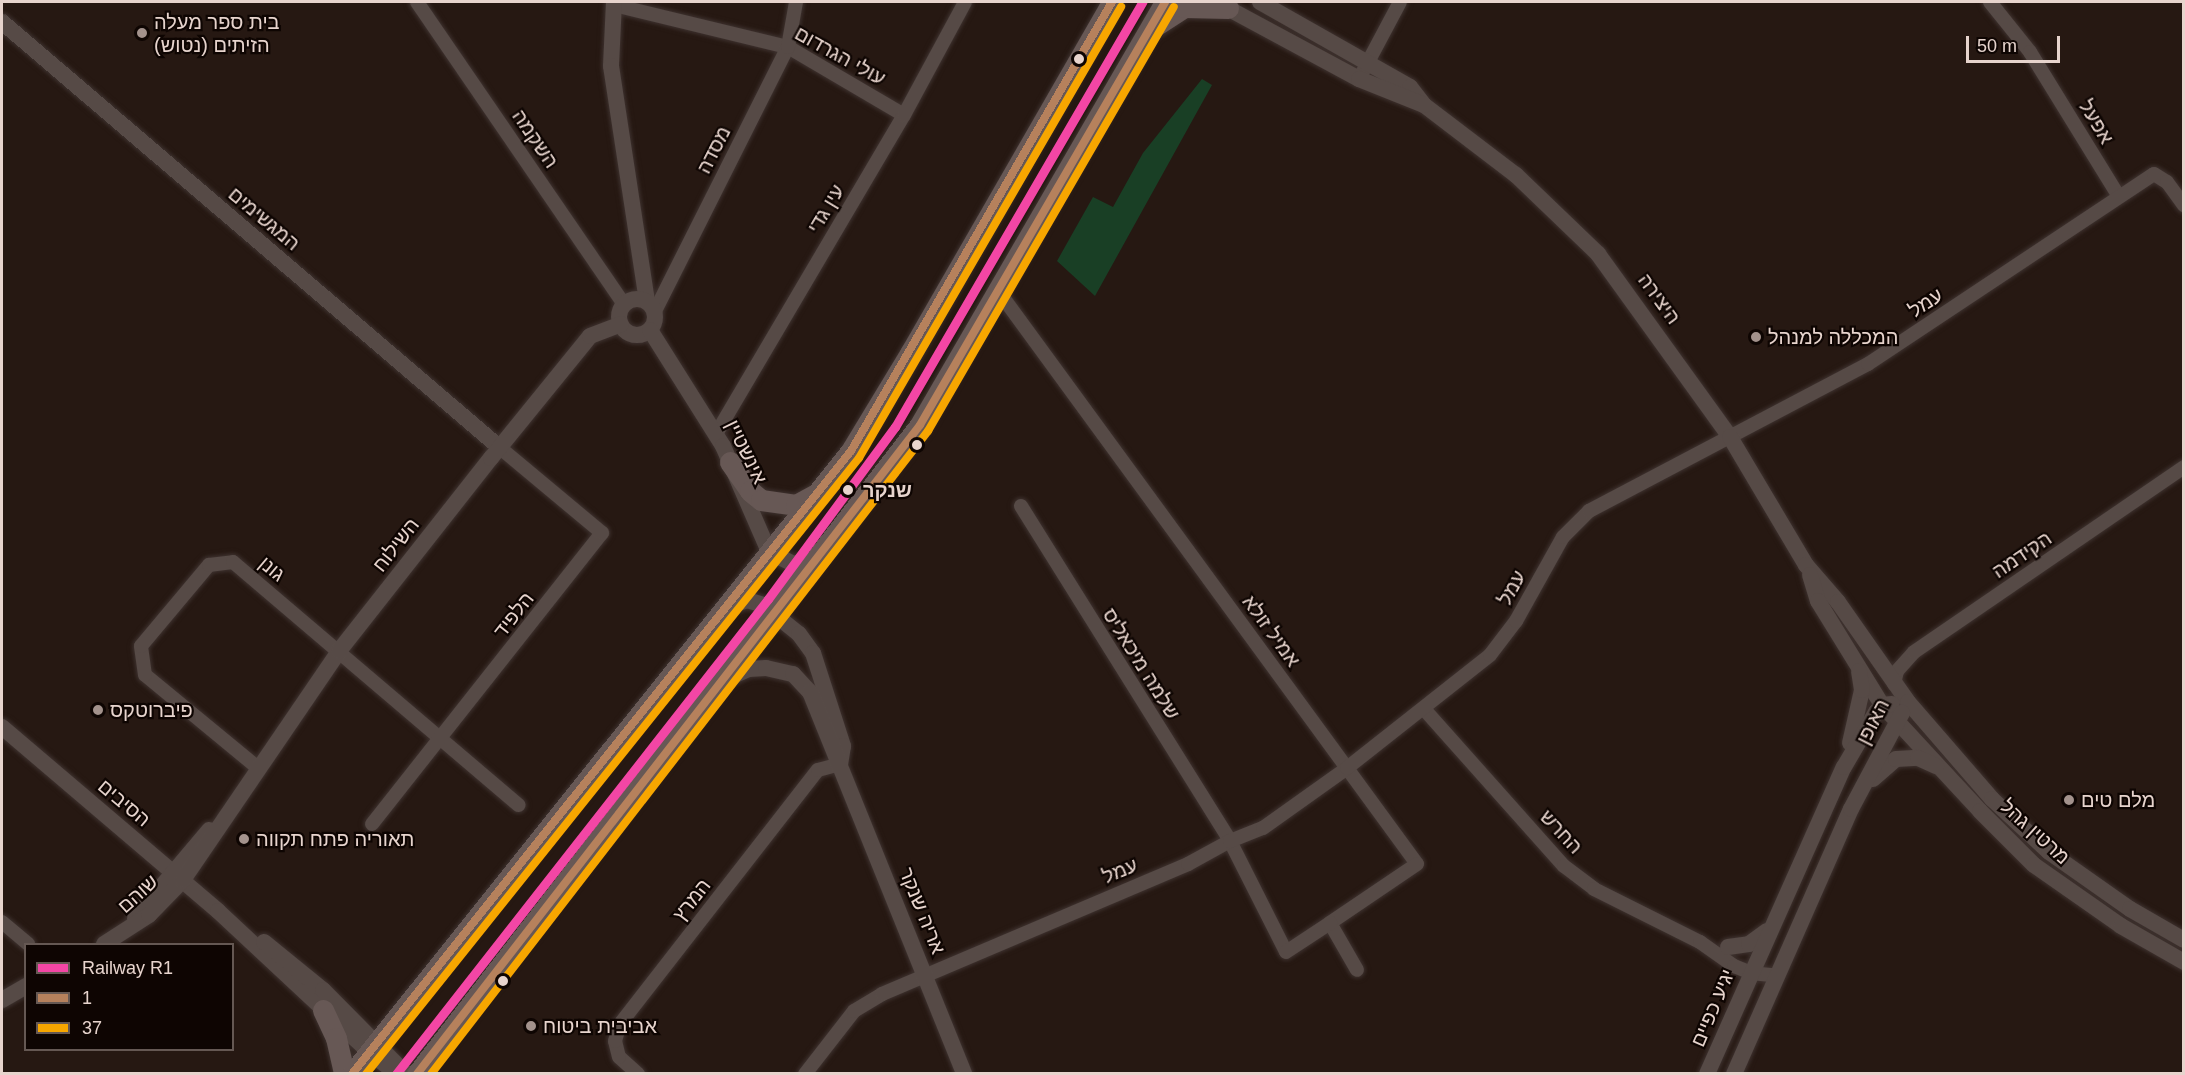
<!DOCTYPE html>
<meta charset="utf-8">
<style>
body{margin:0}
#map{position:relative;width:2185px;height:1075px;overflow:hidden;background:#261812;font-family:Helvetica,"Noto Sans Hebrew",sans-serif}
div>[style]{position:absolute}
.green>*{inset:0;background:#193f25}
.roads{filter:drop-shadow(0 0 2px #3e322f) drop-shadow(0 0 2px #3e322f)}
.minor>*{height:14px;margin:-7px;padding:0 7px;transform-origin:7px;border-radius:7px;background:#564a46}
.tertiary>*{height:16px;margin:-8px;padding:0 8px;transform-origin:8px;border-radius:8px;background:#564a46}
.tertiary>.ring{margin:-8px;padding:0;box-sizing:content-box;background:none;border:16px solid #564a46;border-radius:50%}
.primary>*{height:21px;margin:-10.5px;padding:0 10.5px;transform-origin:10.5px;border-radius:10.5px;background:#675855}
.bus-1>*{height:8px;margin:-4px;padding:0 4px;transform-origin:4px;border-radius:4px;background:#b6815c}
.bus-2>*{height:8px;margin:-4px;padding:0 4px;transform-origin:4px;border-radius:4px;background:#f7a600}
.rail-1>*{height:9px;margin:-4.5px;padding:0 4.5px;transform-origin:4.5px;border-radius:4.5px;background:#f346a5}
.dots>*{width:16px;height:16px;translate:-50% -50%;box-sizing:border-box;border:3px solid #0e0502;border-radius:50%}
span{translate:-50% -50%;white-space:nowrap;text-align:center;line-height:1.15;-webkit-text-stroke:4.5px #0e0502;paint-order:stroke}
.poi-label{font-size:20px;color:#e7d4cd}
.left{translate:0 -50%;text-align:left}
.street-label{font-size:20px;color:#e7d4cd}
.stop-label{font-size:20px;color:#e7d4cd;font-weight:700}
.frame{position:absolute;inset:0;border:3px solid #e7d4cd;pointer-events:none}
.legend{position:absolute;left:24px;top:943px;width:210px;height:108px;box-sizing:border-box;background:#0e0502;border:2px solid #655853;margin:0;padding:8px 10px;list-style:none;font-size:18px;color:#e7d4cd}
.legend li{display:flex;align-items:center;gap:12px;height:30px}
.legend b{width:30px;border:2px solid #655853}
.scale{position:absolute;left:1966px;top:36px;width:94px;height:27px;box-sizing:border-box;border:3px solid #e7d4cd;border-top:0;padding-left:8px;font-size:18px;line-height:21px;white-space:nowrap;color:#e7d4cd;-webkit-text-stroke:4px #0e0502;paint-order:stroke}
</style>
<div id="map">
<div class="green">
<div style="clip-path:polygon(1202px 79px,1212px 85px,1095px 296px,1057px 261px,1093px 197px,1113px 207px,1143px 153px)"></div>
</div>
<div class="roads">
<div class="minor">
<div style="left:417px;top:2px;width:360px;rotate:55.6deg"></div>
<div style="left:1990px;top:2px;width:64px;rotate:51.3deg"></div>
<div style="left:2030px;top:52px;width:168px;rotate:58.4deg"></div>
<div style="left:614px;top:5px;width:179px;rotate:13.6deg"></div>
<div style="left:788px;top:47px;width:134px;rotate:30.4deg"></div>
<div style="left:1359px;top:79px;width:87px;rotate:-62deg"></div>
<div style="left:999px;top:292px;width:708px;rotate:53.84deg"></div>
<div style="left:1417px;top:864px;width:105px;rotate:145.9deg"></div>
<div style="left:1330px;top:923px;width:54px;rotate:60.1deg"></div>
<div style="left:655px;top:311px;width:296px;rotate:-63.3deg"></div>
<div style="left:788px;top:47px;width:46px;rotate:-79.9deg"></div>
<div style="left:716px;top:434px;width:370px;rotate:-59.5deg"></div>
<div style="left:904px;top:115px;width:128px;rotate:-61.6deg"></div>
<div style="left:1021px;top:506px;width:395px;rotate:58deg"></div>
<div style="left:1230px;top:841px;width:124px;rotate:63.2deg"></div>
<div style="left:1286px;top:952px;width:53px;rotate:-33.4deg"></div>
<div style="left:1894px;top:684px;width:13px;rotate:-77deg"></div>
<div style="left:1897px;top:671px;width:25px;rotate:-48deg"></div>
<div style="left:1914px;top:652px;width:327px;rotate:-34.4deg"></div>
<div style="left:1424px;top:709px;width:210px;rotate:48.3deg"></div>
<div style="left:1564px;top:866px;width:38px;rotate:37deg"></div>
<div style="left:1594px;top:889px;width:119px;rotate:26.6deg"></div>
<div style="left:1700px;top:942px;width:42px;rotate:35.2deg"></div>
<div style="left:1734px;top:966px;width:18px;rotate:22deg"></div>
<div style="left:1751px;top:973px;width:27px;rotate:6deg"></div>
<div style="left:258px;top:768px;width:146px;rotate:-140.5deg"></div>
<div style="left:145px;top:675px;width:29px;rotate:-98deg"></div>
<div style="left:141px;top:646px;width:106px;rotate:-50deg"></div>
<div style="left:209px;top:565px;width:24px;rotate:-7deg"></div>
<div style="left:233px;top:562px;width:375px;rotate:40.4deg"></div>
<div style="left:372px;top:824px;width:371px;rotate:-51.7deg"></div>
<div style="left:602px;top:533px;width:134px;rotate:-140.1deg"></div>
<div style="left:2px;top:922px;width:34px;rotate:40deg"></div>
<div style="left:638px;top:1074px;width:25px;rotate:-138deg"></div>
<div style="left:619px;top:1057px;width:16px;rotate:-104deg"></div>
<div style="left:615px;top:1041px;width:18px;rotate:-74deg"></div>
<div style="left:620px;top:1024px;width:322px;rotate:-52.1deg"></div>
<div style="left:818px;top:770px;width:23px;rotate:-15deg"></div>
<div style="left:805px;top:1074px;width:80px;rotate:-52.1deg"></div>
<div style="left:854px;top:1011px;width:33px;rotate:-31deg"></div>
<div style="left:882px;top:994px;width:332px;rotate:-23deg"></div>
<div style="left:1188px;top:864px;width:48px;rotate:-28.7deg"></div>
<div style="left:1230px;top:841px;width:35px;rotate:-22deg"></div>
<div style="left:1263px;top:828px;width:103px;rotate:-35.5deg"></div>
<div style="left:1347px;top:768px;width:182px;rotate:-38.3deg"></div>
<div style="left:1490px;top:655px;width:43px;rotate:-52.6deg"></div>
<div style="left:1516px;top:621px;width:96px;rotate:-60.8deg"></div>
<div style="left:1563px;top:537px;width:37px;rotate:-45deg"></div>
<div style="left:1589px;top:511px;width:315px;rotate:-27.8deg"></div>
<div style="left:1868px;top:364px;width:343px;rotate:-33.6deg"></div>
<div style="left:2154px;top:174px;width:15px;rotate:32deg"></div>
<div style="left:2167px;top:182px;width:29px;rotate:54deg"></div>
</div>
<div class="tertiary">
<div style="left:614px;top:2px;width:64px;rotate:92.7deg"></div>
<div style="left:611px;top:66px;width:238px;rotate:81.3deg"></div>
<div style="left:1260px;top:2px;width:172px;rotate:29.5deg"></div>
<div style="left:1410px;top:87px;width:23px;rotate:52deg"></div>
<div style="left:1424px;top:105px;width:116px;rotate:37.3deg"></div>
<div style="left:1516px;top:175px;width:114px;rotate:43.9deg"></div>
<div style="left:1598px;top:254px;width:226px;rotate:54.2deg"></div>
<div style="left:1730px;top:437px;width:149px;rotate:59.3deg"></div>
<div style="left:1806px;top:565px;width:49px;rotate:49.1deg"></div>
<div style="left:1838px;top:602px;width:122px;rotate:55deg"></div>
<div style="left:1908px;top:702px;width:128px;rotate:49.1deg"></div>
<div style="left:1992px;top:799px;width:78px;rotate:42.9deg"></div>
<div style="left:2049px;top:852px;width:99px;rotate:35.1deg"></div>
<div style="left:2130px;top:909px;width:62px;rotate:29.9deg"></div>
<div style="left:1218px;top:3px;width:160px;rotate:28.3deg"></div>
<div style="left:1359px;top:79px;width:70px;rotate:21.8deg"></div>
<div style="left:2px;top:22px;width:654px;rotate:40.53deg"></div>
<div class="ring" style="left:619px;top:299px;width:20px;height:20px"></div>
<div style="left:650px;top:330px;width:137px;rotate:57.8deg"></div>
<div style="left:723px;top:446px;width:116px;rotate:66.5deg"></div>
<div style="left:769px;top:552px;width:28px;rotate:26deg"></div>
<div style="left:794px;top:564px;width:25px;rotate:-14deg"></div>
<div style="left:1810px;top:575px;width:27px;rotate:73deg"></div>
<div style="left:1818px;top:601px;width:122px;rotate:58.4deg"></div>
<div style="left:1882px;top:705px;width:144px;rotate:47.2deg"></div>
<div style="left:1980px;top:811px;width:76px;rotate:45deg"></div>
<div style="left:2034px;top:865px;width:106px;rotate:35deg"></div>
<div style="left:2121px;top:926px;width:73px;rotate:29.7deg"></div>
<div style="left:725px;top:608px;width:23px;rotate:-20deg"></div>
<div style="left:747px;top:600px;width:17px;rotate:17deg"></div>
<div style="left:763px;top:605px;width:46px;rotate:38.9deg"></div>
<div style="left:799px;top:634px;width:24px;rotate:54deg"></div>
<div style="left:813px;top:653px;width:98px;rotate:72.1deg"></div>
<div style="left:843px;top:746px;width:18px;rotate:99deg"></div>
<div style="left:724px;top:680px;width:27px;rotate:-24deg"></div>
<div style="left:749px;top:669px;width:17px;rotate:-3deg"></div>
<div style="left:766px;top:668px;width:28px;rotate:13deg"></div>
<div style="left:793px;top:674px;width:25px;rotate:47deg"></div>
<div style="left:810px;top:692px;width:412px;rotate:68deg"></div>
<div style="left:2px;top:727px;width:284px;rotate:40.4deg"></div>
<div style="left:218px;top:911px;width:207px;rotate:43deg"></div>
<div style="left:369px;top:1052px;width:36px;rotate:38deg"></div>
<div style="left:1850px;top:743px;width:54px;rotate:-77.2deg"></div>
<div style="left:1862px;top:690px;width:19px;rotate:-99deg"></div>
<div style="left:1873px;top:779px;width:30px;rotate:-41deg"></div>
<div style="left:1896px;top:759px;width:22px;rotate:-3deg"></div>
<div style="left:1918px;top:758px;width:20px;rotate:24deg"></div>
<div style="left:135px;top:918px;width:115px;rotate:-49.9deg"></div>
<div style="left:264px;top:942px;width:76px;rotate:39.1deg"></div>
<div style="left:323px;top:990px;width:117px;rotate:45.3deg"></div>
<div style="left:104px;top:944px;width:54px;rotate:-32.8deg"></div>
<div style="left:149px;top:915px;width:49px;rotate:-45.8deg"></div>
<div style="left:183px;top:880px;width:277px;rotate:-55.7deg"></div>
<div style="left:339px;top:651px;width:246px;rotate:-51.8deg"></div>
<div style="left:491px;top:458px;width:157px;rotate:-50.9deg"></div>
<div style="left:590px;top:336px;width:33px;rotate:-21deg"></div>
<div style="left:1728px;top:947px;width:21px;rotate:-8deg"></div>
<div style="left:1749px;top:944px;width:22px;rotate:-36deg"></div>
<div style="left:2px;top:1000px;width:28px;rotate:-30deg"></div>
<div style="left:1707px;top:1074px;width:336px;rotate:-66deg"></div>
<div style="left:1844px;top:767px;width:64px;rotate:-59.8deg"></div>
<div style="left:1876px;top:712px;width:9px;rotate:-49deg"></div>
<div style="left:1882px;top:705px;width:10px;rotate:-6deg"></div>
<div style="left:1734px;top:1074px;width:290px;rotate:-66.2deg"></div>
<div style="left:1851px;top:809px;width:109px;rotate:-62deg"></div>
</div>
<div class="primary">
<div style="left:1155px;top:26px;width:35px;rotate:-33deg"></div>
<div style="left:1184px;top:7px;width:44px;rotate:1.3deg"></div>
<div style="left:730px;top:462px;width:35px;rotate:55deg"></div>
<div style="left:750px;top:491px;width:14px;rotate:39deg"></div>
<div style="left:761px;top:500px;width:35px;rotate:8deg"></div>
<div style="left:796px;top:505px;width:21px;rotate:-29deg"></div>
<div style="left:323px;top:1010px;width:31px;rotate:65deg"></div>
<div style="left:336px;top:1038px;width:37px;rotate:77deg"></div>
<div style="left:352px;top:1074px;width:798px;rotate:-51.31deg"></div>
<div style="left:851px;top:451px;width:116px;rotate:-58.8deg"></div>
<div style="left:911px;top:352px;width:404px;rotate:-60.1deg"></div>
<div style="left:417px;top:1074px;width:821px;rotate:-52.22deg"></div>
<div style="left:920px;top:425px;width:489px;rotate:-59.9deg"></div>
</div>
</div>
<div class="bus-1">
<div style="left:352px;top:1074px;width:798px;rotate:-51.31deg"></div>
<div style="left:851px;top:451px;width:519px;rotate:-59.83deg"></div>
<div style="left:417px;top:1074px;width:821px;rotate:-52.22deg"></div>
<div style="left:920px;top:425px;width:489px;rotate:-59.9deg"></div>
</div>
<div class="bus-2">
<div style="left:366px;top:1074px;width:789px;rotate:-51.33deg"></div>
<div style="left:859px;top:458px;width:522px;rotate:-59.85deg"></div>
<div style="left:431px;top:1074px;width:813px;rotate:-52.3deg"></div>
<div style="left:928px;top:431px;width:490px;rotate:-59.9deg"></div>
</div>
<div class="rail-1">
<div style="left:396px;top:1074px;width:603px;rotate:-51.93deg"></div>
<div style="left:768px;top:599px;width:214px;rotate:-53.6deg"></div>
<div style="left:895px;top:427px;width:492px;rotate:-59.8deg"></div>
</div>
<div class="dots">
<div style="left:142px;top:33px;background:#a3928c"></div>
<div style="left:1079px;top:59px;background:#e7d4cd"></div>
<div style="left:1756px;top:337px;background:#a3928c"></div>
<div style="left:917px;top:445px;background:#e7d4cd"></div>
<div style="left:848px;top:490px;background:#e7d4cd"></div>
<div style="left:98px;top:710px;background:#a3928c"></div>
<div style="left:2069px;top:800px;background:#a3928c"></div>
<div style="left:244px;top:839px;background:#a3928c"></div>
<div style="left:503px;top:981px;background:#e7d4cd"></div>
<div style="left:531px;top:1026px;background:#a3928c"></div>
</div>
<div class="poi-label">
<span class="left" style="left:154px;top:34px">בית ספר מעלה<br>הזיתים (נטוש)</span>
<span class="left" style="left:1768px;top:337px">המכללה למנהל</span>
<span class="left" style="left:110px;top:710px">פיברוטקס</span>
<span class="left" style="left:2081px;top:800px">מלם טים</span>
<span class="left" style="left:256px;top:839px">תאוריה פתח תקווה</span>
<span class="left" style="left:543px;top:1026px">אביבית ביטוח</span>
</div>
<div class="street-label">
<span style="left:840px;top:56px;rotate:29deg">עולי הגרדום</span>
<span style="left:2096px;top:122px;rotate:59deg">אפעל</span>
<span style="left:535px;top:139px;rotate:56deg">השקמה</span>
<span style="left:714px;top:150px;rotate:-63deg">מסדה</span>
<span style="left:826px;top:209px;rotate:-59deg">עין גדי</span>
<span style="left:264px;top:219px;rotate:40deg">המגשימים</span>
<span style="left:1659px;top:299px;rotate:54deg">היצירה</span>
<span style="left:1926px;top:303px;rotate:-33deg">עמל</span>
<span style="left:746px;top:452px;rotate:64deg">אינשטיין</span>
<span style="left:396px;top:545px;rotate:-52deg">השילוח</span>
<span style="left:2022px;top:555px;rotate:-34deg">הקידמה</span>
<span style="left:272px;top:569px;rotate:40deg">גונן</span>
<span style="left:1512px;top:588px;rotate:-61deg">עמל</span>
<span style="left:514px;top:615px;rotate:-52deg">הלפיד</span>
<span style="left:1271px;top:631px;rotate:54deg">אמיל זולא</span>
<span style="left:1141px;top:664px;rotate:58deg">שלמה מיכאליס</span>
<span style="left:1873px;top:722px;rotate:-63deg">האופן</span>
<span style="left:124px;top:803px;rotate:40deg">הסיבים</span>
<span style="left:1561px;top:832px;rotate:47deg">החרש</span>
<span style="left:2035px;top:832px;rotate:42deg">מרטין גהל</span>
<span style="left:1120px;top:871px;rotate:-22deg">עמל</span>
<span style="left:138px;top:894px;rotate:-42deg">שוהם</span>
<span style="left:692px;top:900px;rotate:-52deg">המרץ</span>
<span style="left:922px;top:911px;rotate:68deg">אריה שנקר</span>
<span style="left:1713px;top:1008px;rotate:-67deg">יגיע כפיים</span>
</div>
<div class="stop-label">
<span class="left" style="left:863px;top:490px">שנקר</span>
</div>
<div class="frame"></div>
<ul class="legend">
<li><b style="height:8px;background:#f346a5"></b>Railway R1</li>
<li><b style="height:8px;background:#b6815c"></b>1</li>
<li><b style="height:8px;background:#f7a600"></b>37</li>
</ul>
<div class="scale">50 m</div>
</div>
